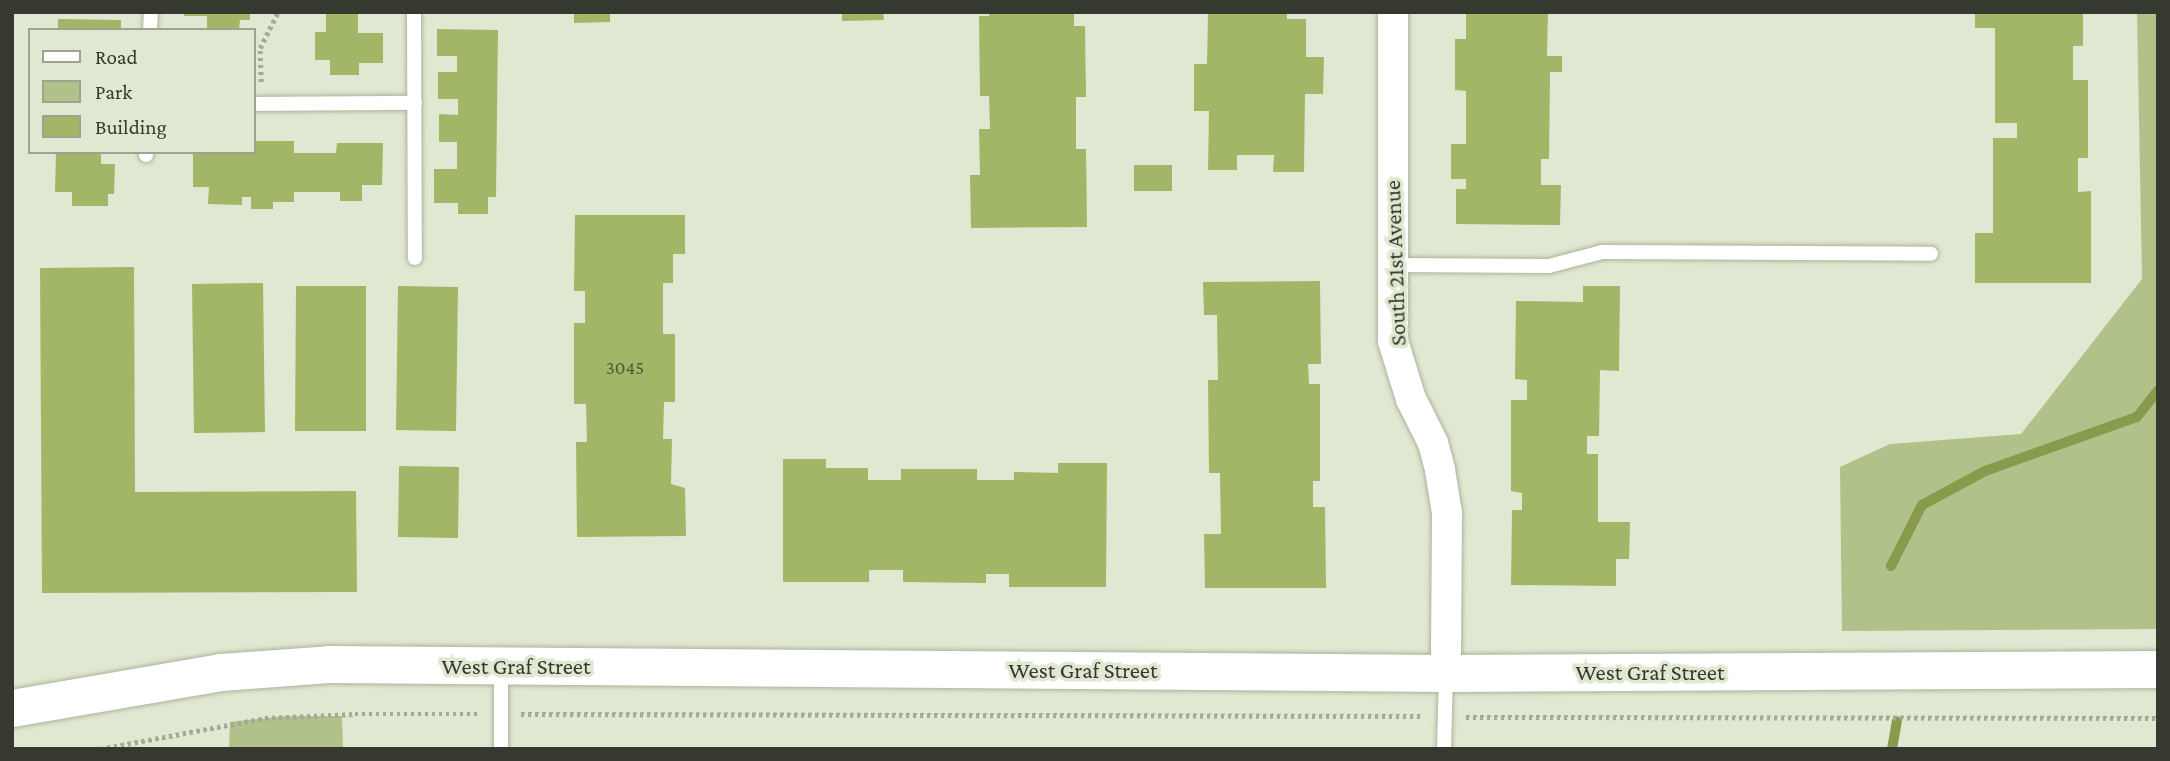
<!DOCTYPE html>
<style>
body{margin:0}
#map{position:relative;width:2170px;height:761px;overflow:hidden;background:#e1e8d1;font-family:"Crimson Pro",serif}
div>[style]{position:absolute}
.green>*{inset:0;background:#b1c18a}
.stream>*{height:10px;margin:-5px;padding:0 5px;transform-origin:5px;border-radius:5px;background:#879b4c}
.building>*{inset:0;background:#a1b666}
.path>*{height:4.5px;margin-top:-2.25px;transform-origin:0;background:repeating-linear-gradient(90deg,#a5aa98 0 3.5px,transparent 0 7px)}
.roads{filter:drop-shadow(0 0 2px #acb39d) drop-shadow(0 0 2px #acb39d)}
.service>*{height:14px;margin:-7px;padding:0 7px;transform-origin:7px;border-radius:7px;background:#fff}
.minor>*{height:30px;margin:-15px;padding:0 15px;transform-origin:15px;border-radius:15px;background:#fff}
.tertiary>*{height:37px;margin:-18.5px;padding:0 18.5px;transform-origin:18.5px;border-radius:18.5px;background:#fff}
span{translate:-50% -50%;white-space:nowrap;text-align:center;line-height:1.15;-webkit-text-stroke:7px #e1e8d1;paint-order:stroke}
.number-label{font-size:19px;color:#51583e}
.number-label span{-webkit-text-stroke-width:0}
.street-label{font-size:23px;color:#363930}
.frame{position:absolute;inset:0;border:14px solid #363930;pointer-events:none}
.legend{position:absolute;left:28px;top:28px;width:228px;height:126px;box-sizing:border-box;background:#e1e8d1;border:2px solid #9da291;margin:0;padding:9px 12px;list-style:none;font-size:21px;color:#363930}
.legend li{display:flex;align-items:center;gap:14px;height:35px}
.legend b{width:35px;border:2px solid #9da291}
</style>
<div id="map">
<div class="green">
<div style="clip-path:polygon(2137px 12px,2158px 12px,2158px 629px,1842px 631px,1840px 467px,1890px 444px,2021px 434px,2142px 279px)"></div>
<div style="clip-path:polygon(285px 716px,342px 716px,343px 749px,229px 749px,230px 722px)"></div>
</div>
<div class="stream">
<div style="left:1891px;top:566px;width:68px;rotate:-63.1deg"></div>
<div style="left:1922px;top:505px;width:72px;rotate:-28.4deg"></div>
<div style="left:1985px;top:471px;width:161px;rotate:-19.6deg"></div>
<div style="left:2137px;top:417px;width:34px;rotate:-52deg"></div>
<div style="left:1892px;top:749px;width:28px;rotate:-80deg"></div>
</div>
<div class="building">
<div style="clip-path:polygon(185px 12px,250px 12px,250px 20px,240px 20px,239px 30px,207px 30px,207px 16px,184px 16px)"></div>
<div style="clip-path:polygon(326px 12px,358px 12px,358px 33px,383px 33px,383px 63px,359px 63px,359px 75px,330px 75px,330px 60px,315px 60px,315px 32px,326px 32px)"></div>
<div style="clip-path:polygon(574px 12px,610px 12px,610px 22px,574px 23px)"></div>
<div style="clip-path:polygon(842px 12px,883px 12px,884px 20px,842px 21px)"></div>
<div style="clip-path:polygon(989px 12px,1074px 12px,1074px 26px,1085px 26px,1086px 97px,1076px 97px,1076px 149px,1086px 149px,1087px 227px,971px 228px,970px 175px,980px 175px,979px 129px,990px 129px,989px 96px,980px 96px,979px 16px,989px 16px)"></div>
<div style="clip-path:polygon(1208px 12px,1287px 12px,1287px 19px,1306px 19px,1306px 57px,1324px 57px,1323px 94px,1305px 94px,1304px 172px,1273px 172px,1274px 155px,1237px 155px,1237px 170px,1208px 170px,1209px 111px,1194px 111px,1194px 64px,1207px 64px)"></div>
<div style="clip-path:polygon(1466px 12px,1548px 12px,1547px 56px,1562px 56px,1562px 72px,1550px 72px,1549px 159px,1541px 159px,1541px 185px,1561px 185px,1560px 225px,1456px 224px,1456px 189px,1466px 189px,1466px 179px,1451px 179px,1451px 144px,1466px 144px,1466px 91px,1455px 90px,1455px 39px,1466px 39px)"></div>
<div style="clip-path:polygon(1975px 12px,2083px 12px,2083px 46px,2073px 46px,2073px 80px,2088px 80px,2088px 158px,2078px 158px,2078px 192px,2091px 191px,2091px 283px,1975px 283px,1975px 233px,1993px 233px,1993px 138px,2017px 138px,2017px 123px,1995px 123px,1995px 28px,1975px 28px)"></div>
<div style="clip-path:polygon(58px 19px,121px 20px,121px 30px,58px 30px)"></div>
<div style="clip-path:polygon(437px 29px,498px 30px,496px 197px,488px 197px,488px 214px,458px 214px,458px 203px,434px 203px,434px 169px,457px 169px,457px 142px,439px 142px,439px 114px,458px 115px,458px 99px,438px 99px,438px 72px,457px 72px,457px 56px,437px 56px)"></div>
<div style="clip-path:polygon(254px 141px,294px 141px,294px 153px,336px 153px,337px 143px,383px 143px,382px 185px,362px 185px,362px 201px,340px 201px,340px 192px,294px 192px,294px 202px,273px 202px,273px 209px,251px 209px,251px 197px,242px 197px,242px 205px,208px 204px,209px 187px,193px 187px,193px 152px,254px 152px)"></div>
<div style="clip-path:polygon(56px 152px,101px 152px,101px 164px,115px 164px,114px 194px,108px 194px,108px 206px,72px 206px,72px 192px,55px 192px)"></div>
<div style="clip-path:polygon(1134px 165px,1172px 165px,1172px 191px,1134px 191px)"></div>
<div style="clip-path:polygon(575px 215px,685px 215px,685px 254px,673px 254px,673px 283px,663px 283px,663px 334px,675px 334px,675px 402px,664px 402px,663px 439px,672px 439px,671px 484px,685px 488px,686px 536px,577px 537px,576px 442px,587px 442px,586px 404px,574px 404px,574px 323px,585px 323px,585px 291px,574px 291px)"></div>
<div style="clip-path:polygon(134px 267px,135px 492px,356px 491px,357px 592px,42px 593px,40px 268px)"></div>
<div style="clip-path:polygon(1320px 281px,1321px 364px,1308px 364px,1309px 384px,1320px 384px,1320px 481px,1313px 481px,1313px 507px,1325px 507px,1326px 588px,1205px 588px,1204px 534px,1221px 534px,1220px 473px,1209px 473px,1208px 380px,1218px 380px,1217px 315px,1204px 315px,1203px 282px)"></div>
<div style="clip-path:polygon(263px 283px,265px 432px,194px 433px,192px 284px)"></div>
<div style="clip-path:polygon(296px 286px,366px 286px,366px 431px,295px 431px)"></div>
<div style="clip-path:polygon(398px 286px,458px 287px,456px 431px,396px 430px)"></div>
<div style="clip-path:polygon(1583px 286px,1620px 286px,1619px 371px,1600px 370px,1599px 436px,1587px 436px,1587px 454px,1598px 454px,1598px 522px,1630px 522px,1629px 559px,1616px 559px,1616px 586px,1511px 585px,1512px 510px,1522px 510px,1522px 493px,1511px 491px,1511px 400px,1527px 400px,1527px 380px,1515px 379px,1516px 301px,1583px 302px)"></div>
<div style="clip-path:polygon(783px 459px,826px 459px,826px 468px,868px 468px,868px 480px,901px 480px,901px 469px,977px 469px,977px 480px,1014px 480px,1014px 472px,1058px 473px,1058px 463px,1107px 463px,1106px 587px,1009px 587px,1009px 574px,986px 574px,986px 583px,903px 582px,903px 570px,869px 570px,869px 582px,783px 582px)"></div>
<div style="clip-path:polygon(399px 466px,459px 467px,458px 538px,398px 537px)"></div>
</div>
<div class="path">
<div style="left:261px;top:82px;width:34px;rotate:-92deg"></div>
<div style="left:260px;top:48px;width:40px;rotate:-63.4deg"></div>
<div style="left:521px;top:714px;width:902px;rotate:0.13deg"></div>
<div style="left:1466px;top:717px;width:692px;rotate:0.08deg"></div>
<div style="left:100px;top:749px;width:168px;rotate:-10.6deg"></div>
<div style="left:265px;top:718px;width:90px;rotate:-2.5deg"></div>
<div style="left:355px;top:714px;width:126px"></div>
</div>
<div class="roads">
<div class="service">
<div style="left:414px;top:12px;width:246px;rotate:89.8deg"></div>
<div style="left:150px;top:30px;width:18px;rotate:-87deg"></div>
<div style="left:254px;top:104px;width:161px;rotate:-0.4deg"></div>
<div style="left:146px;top:155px;width:3px;rotate:-90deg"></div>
<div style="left:1393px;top:265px;width:156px;rotate:0.4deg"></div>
<div style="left:1549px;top:266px;width:55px;rotate:-14.8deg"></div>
<div style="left:1602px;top:252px;width:329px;rotate:0.3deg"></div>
<div style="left:501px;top:666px;width:83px;rotate:90deg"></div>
<div style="left:1444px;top:749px;width:75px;rotate:-88.5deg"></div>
</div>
<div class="minor">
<div style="left:1393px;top:12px;width:329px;rotate:90deg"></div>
<div style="left:1393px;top:341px;width:61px;rotate:72.8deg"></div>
<div style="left:1411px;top:399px;width:49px;rotate:63.4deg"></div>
<div style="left:1433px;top:443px;width:28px;rotate:75deg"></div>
<div style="left:1440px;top:470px;width:44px;rotate:80.8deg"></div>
<div style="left:1447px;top:513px;width:160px;rotate:90.4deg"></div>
</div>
<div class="tertiary">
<div style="left:12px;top:708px;width:212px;rotate:-9.8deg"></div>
<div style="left:221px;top:672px;width:108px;rotate:-4.2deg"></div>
<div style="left:329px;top:664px;width:1117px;rotate:0.46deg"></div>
<div style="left:1446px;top:673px;width:712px;rotate:-0.32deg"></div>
</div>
</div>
<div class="number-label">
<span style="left:625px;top:368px">3045</span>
</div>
<div class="street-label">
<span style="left:1395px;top:263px;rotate:-92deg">South 21st Avenue</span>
<span style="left:516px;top:666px">West Graf Street</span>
<span style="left:1083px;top:670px">West Graf Street</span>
<span style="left:1650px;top:672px">West Graf Street</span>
</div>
<div class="frame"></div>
<ul class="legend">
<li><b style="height:9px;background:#fff"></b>Road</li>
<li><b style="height:19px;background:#b1c18a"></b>Park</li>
<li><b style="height:19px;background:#a1b666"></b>Building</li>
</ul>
</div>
